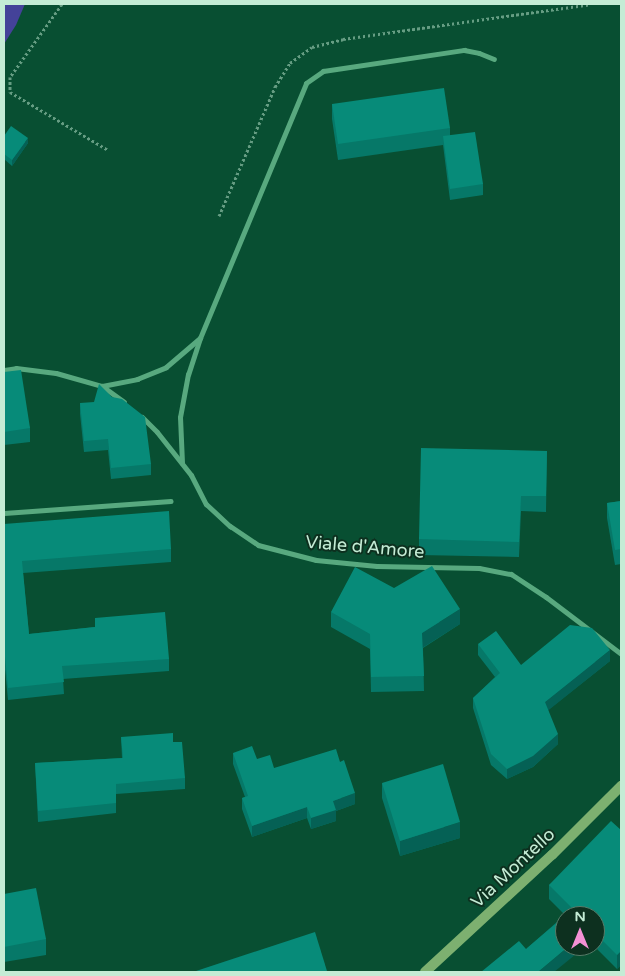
<!DOCTYPE html>
<style>
body{margin:0}
#map{position:relative;width:625px;height:976px;overflow:hidden;background:#084f32;font-family:"Varela Round",sans-serif}
div>[style]{position:absolute}
.green>*{inset:0;background:#444299}
.path>*{height:3px;margin-top:-1.5px;transform-origin:0;background:repeating-linear-gradient(90deg,#669d83 0 2.5px,transparent 0 5px)}
.street>*{height:5px;margin:-2.5px;padding:0 2.5px;transform-origin:2.5px;border-radius:2.5px;background:#58a97f}
.secondary>*{height:10px;margin:-5px;padding:0 5px;transform-origin:5px;border-radius:5px;background:#7db070}
.wall>*{inset:0;background:#067868}
.shaded-wall>*{inset:0;background:#056155}
.building>*{inset:0;background:#078b79}
span{translate:-50% -50%;white-space:nowrap;text-align:center;line-height:1.15;-webkit-text-stroke:4px #0d301f;paint-order:stroke}
.street-label{font-size:18px;color:#c4ecd5}
.frame{position:absolute;inset:0;border:5px solid #c4ecd5;pointer-events:none}
.north{position:absolute;left:555px;top:906px;width:50px;height:50px;box-sizing:border-box;background:#0d301f;border:1px solid #567b68;border-radius:50%;rotate:0deg;font-size:14px;font-weight:700;line-height:20px;text-align:center;color:#c4ecd5}
.north::after{content:'';display:block;margin:auto;width:18px;height:22px;background:#f391d5;clip-path:polygon(50% 0,100% 100%,50% 72%,0 100%)}
</style>
<div id="map">
<div class="green">
<div style="clip-path:polygon(4px 4px,25px 4px,16px 25px,4px 44px)"></div>
</div>
<div class="path">
<div style="left:62px;top:4px;width:90px;rotate:125.5deg"></div>
<div style="left:10px;top:77px;width:15px;rotate:90deg"></div>
<div style="left:10px;top:92px;width:114px;rotate:30.6deg"></div>
<div style="left:219px;top:216px;width:141px;rotate:-66.5deg"></div>
<div style="left:275px;top:87px;width:28px;rotate:-58deg"></div>
<div style="left:290px;top:63px;width:27px;rotate:-36deg"></div>
<div style="left:312px;top:47px;width:32px;rotate:-14deg"></div>
<div style="left:343px;top:39px;width:250px;rotate:-8deg"></div>
</div>
<div class="street">
<div style="left:200px;top:338px;width:276px;rotate:-67.4deg"></div>
<div style="left:306px;top:83px;width:21px;rotate:-35deg"></div>
<div style="left:323px;top:71px;width:143px;rotate:-8.5deg"></div>
<div style="left:464px;top:50px;width:15px;rotate:11deg"></div>
<div style="left:479px;top:53px;width:16px;rotate:22deg"></div>
<div style="left:4px;top:370px;width:12px;rotate:-9deg"></div>
<div style="left:16px;top:368px;width:40px;rotate:7.1deg"></div>
<div style="left:56px;top:373px;width:48px;rotate:15.8deg"></div>
<div style="left:102px;top:386px;width:27px;rotate:36deg"></div>
<div style="left:102px;top:386px;width:36px;rotate:-11deg"></div>
<div style="left:137px;top:379px;width:31px;rotate:-22deg"></div>
<div style="left:166px;top:367px;width:45px;rotate:-40.5deg"></div>
<div style="left:200px;top:338px;width:38px;rotate:108deg"></div>
<div style="left:188px;top:374px;width:44px;rotate:100.5deg"></div>
<div style="left:180px;top:417px;width:46px;rotate:87.5deg"></div>
<div style="left:142px;top:417px;width:21px;rotate:45deg"></div>
<div style="left:157px;top:432px;width:55px;rotate:51.7deg"></div>
<div style="left:191px;top:475px;width:33px;rotate:63deg"></div>
<div style="left:206px;top:504px;width:33px;rotate:43deg"></div>
<div style="left:230px;top:526px;width:34px;rotate:34deg"></div>
<div style="left:258px;top:545px;width:60px;rotate:14.5deg"></div>
<div style="left:316px;top:560px;width:61px;rotate:5.6deg"></div>
<div style="left:377px;top:566px;width:102px;rotate:1.1deg"></div>
<div style="left:479px;top:568px;width:33px;rotate:11deg"></div>
<div style="left:511px;top:574px;width:42px;rotate:33.3deg"></div>
<div style="left:546px;top:597px;width:94px;rotate:37.2deg"></div>
<div style="left:4px;top:513px;width:167px;rotate:-4.1deg"></div>
</div>
<div class="secondary">
<div style="left:425px;top:972px;width:173px;rotate:-42.7deg"></div>
<div style="left:552px;top:855px;width:98px;rotate:-45deg"></div>
</div>
<div class="wall">
<div style="clip-path:polygon(332px 104px,450px 128px,450px 135px,483px 184px,483px 195px,450px 200px,443px 145px,338px 160px,332px 119px)"></div>
<div style="clip-path:polygon(4px 136px,28px 143px,12px 166px,4px 159px)"></div>
<div style="clip-path:polygon(4px 372px,30px 428px,30px 442px,4px 445px)"></div>
<div style="clip-path:polygon(80px 403px,151px 464px,151px 475px,111px 479px,108px 450px,84px 452px,80px 414px)"></div>
<div style="clip-path:polygon(547px 451px,546px 512px,521px 511px,519px 557px,419px 555px,419px 539px)"></div>
<div style="clip-path:polygon(621px 501px,621px 564px,615px 565px,607px 518px,607px 503px)"></div>
<div style="clip-path:polygon(4px 524px,171px 549px,171px 562px,23px 573px,29px 634px,95px 627px,95px 618px,169px 659px,169px 671px,63px 679px,64px 694px,8px 700px,4px 659px)"></div>
<div style="clip-path:polygon(331px 612px,460px 624px,423px 648px,424px 691px,371px 692px,370px 649px,331px 627px)"></div>
<div style="clip-path:polygon(478px 644px,521px 665px,610px 661px,548px 710px,558px 744px,533px 767px,507px 779px,491px 765px,473px 708px,473px 698px,495px 677px,478px 655px)"></div>
<div style="clip-path:polygon(121px 737px,173px 742px,185px 778px,185px 789px,116px 794px,116px 813px,38px 822px,35px 763px,122px 758px)"></div>
<div style="clip-path:polygon(233px 753px,257px 759px,274px 768px,355px 804px,336px 811px,336px 821px,311px 829px,307px 818px,252px 837px,242px 809px,242px 798px,245px 797px,233px 764px)"></div>
<div style="clip-path:polygon(382px 783px,460px 838px,400px 856px,382px 798px)"></div>
<div style="clip-path:polygon(621px 830px,621px 965px,617px 969px,594px 946px,595px 946px,595px 916px,526px 949px,565px 915px,549px 899px,549px 885px)"></div>
<div style="clip-path:polygon(4px 894px,46px 939px,46px 955px,4px 962px)"></div>
</div>
<div class="shaded-wall">
<div style="clip-path:polygon(28px 138px,28px 143px,12px 166px,12px 160px)"></div>
<div style="clip-path:polygon(460px 609px,460px 624px,422px 648px,422px 633px)"></div>
<div style="clip-path:polygon(610px 650px,610px 661px,545px 713px,545px 702px)"></div>
<div style="clip-path:polygon(558px 734px,558px 744px,533px 767px,507px 779px,507px 769px)"></div>
<div style="clip-path:polygon(355px 793px,355px 804px,336px 811px,336px 821px,311px 829px,311px 818px,333px 801px)"></div>
<div style="clip-path:polygon(307px 807px,307px 818px,252px 837px,252px 826px)"></div>
<div style="clip-path:polygon(460px 822px,460px 838px,400px 856px,400px 841px)"></div>
<div style="clip-path:polygon(569px 946px,586px 946px,554px 972px,538px 972px)"></div>
<div style="clip-path:polygon(621px 951px,621px 965px,617px 969px,617px 955px)"></div>
</div>
<div class="building">
<div style="clip-path:polygon(444px 88px,450px 128px,338px 144px,332px 104px)"></div>
<div style="clip-path:polygon(11px 126px,28px 138px,12px 160px,4px 154px,4px 136px)"></div>
<div style="clip-path:polygon(475px 132px,483px 184px,450px 189px,443px 136px)"></div>
<div style="clip-path:polygon(21px 370px,30px 428px,4px 432px,4px 372px)"></div>
<div style="clip-path:polygon(99px 384px,112px 397px,122px 399px,145px 417px,151px 464px,111px 468px,108px 439px,84px 441px,80px 403px,94px 402px)"></div>
<div style="clip-path:polygon(421px 448px,547px 451px,546px 496px,521px 496px,519px 542px,419px 539px)"></div>
<div style="clip-path:polygon(621px 501px,621px 549px,615px 550px,607px 503px)"></div>
<div style="clip-path:polygon(169px 511px,171px 549px,22px 561px,29px 634px,95px 627px,95px 618px,165px 612px,169px 659px,62px 666px,64px 682px,8px 688px,4px 646px,4px 524px)"></div>
<div style="clip-path:polygon(432px 566px,460px 609px,422px 633px,424px 676px,371px 677px,370px 634px,331px 612px,355px 567px,394px 588px)"></div>
<div style="clip-path:polygon(570px 625px,592px 628px,610px 650px,545px 702px,558px 734px,533px 756px,507px 769px,491px 754px,473px 698px,500px 673px,478px 644px,496px 631px,521px 665px)"></div>
<div style="clip-path:polygon(173px 733px,173px 742px,182px 742px,185px 778px,116px 784px,116px 803px,38px 811px,35px 763px,123px 758px,121px 737px)"></div>
<div style="clip-path:polygon(252px 746px,257px 759px,270px 755px,274px 768px,336px 749px,340px 762px,344px 760px,355px 793px,333px 801px,336px 810px,311px 818px,307px 807px,252px 826px,242px 798px,248px 796px,233px 753px)"></div>
<div style="clip-path:polygon(443px 764px,460px 822px,400px 841px,382px 783px)"></div>
<div style="clip-path:polygon(611px 821px,621px 830px,621px 951px,617px 955px,595px 933px,595px 916px,565px 916px,565px 946px,569px 946px,538px 972px,481px 972px,519px 941px,526px 949px,573px 909px,549px 885px)"></div>
<div style="clip-path:polygon(36px 888px,46px 939px,4px 947px,4px 894px)"></div>
<div style="clip-path:polygon(315px 932px,327px 971px,324px 972px,193px 972px)"></div>
</div>
<div class="street-label">
<span style="left:365px;top:547px;rotate:5deg">Viale d'Amore</span>
<span style="left:513px;top:868px;rotate:-43deg">Via Montello</span>
</div>
<div class="frame"></div>
<div class="north">N</div>
</div>
